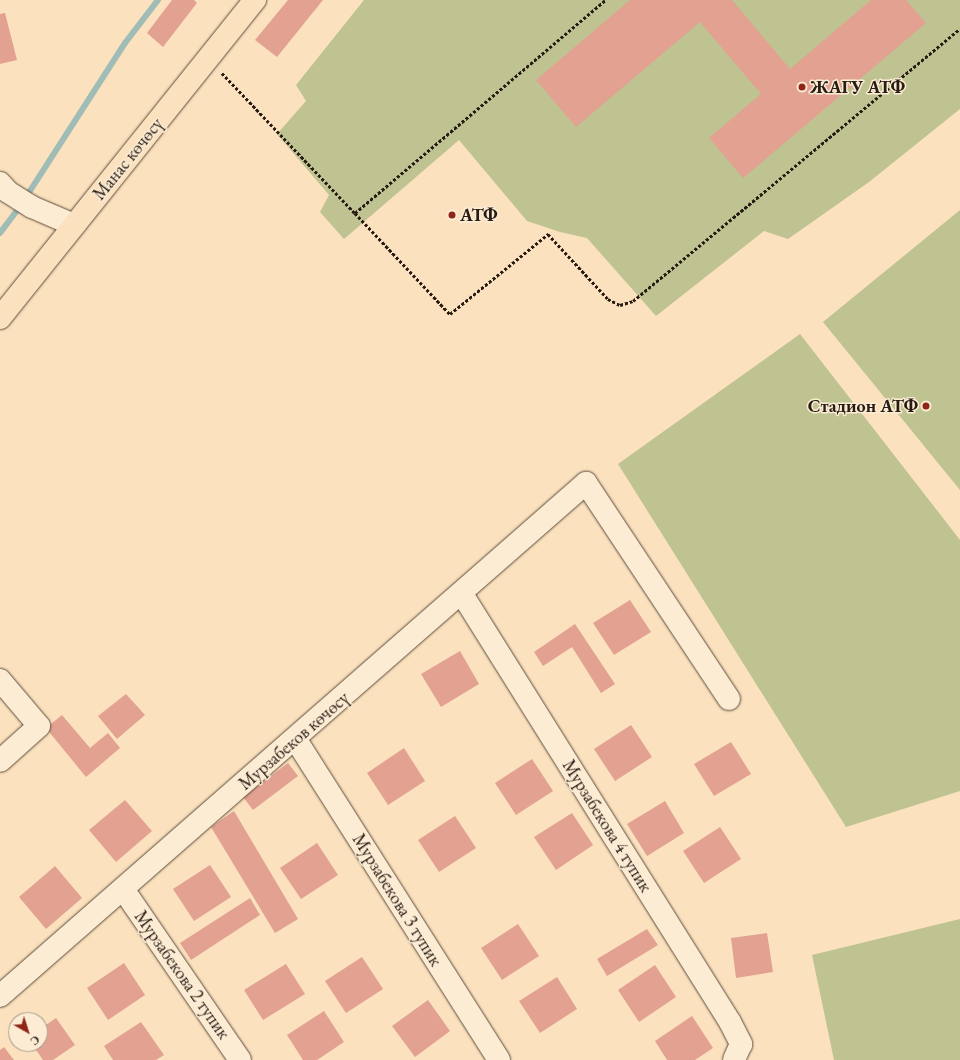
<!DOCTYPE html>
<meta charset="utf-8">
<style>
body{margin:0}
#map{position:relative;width:960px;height:1060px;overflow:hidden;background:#fbe1bd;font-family:"EB Garamond",serif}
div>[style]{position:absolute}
.green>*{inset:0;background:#bec391}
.stream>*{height:6px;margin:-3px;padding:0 3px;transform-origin:3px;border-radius:3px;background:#9fbcb6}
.building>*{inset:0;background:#e2a191}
.path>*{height:2.5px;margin-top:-1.25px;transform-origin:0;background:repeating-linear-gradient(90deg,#281b14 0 3px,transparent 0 5px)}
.roads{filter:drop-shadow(0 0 1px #5d4c3e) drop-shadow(0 0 1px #5d4c3e)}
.minor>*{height:22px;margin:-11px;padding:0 11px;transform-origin:11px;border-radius:11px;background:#fcecd4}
.major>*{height:22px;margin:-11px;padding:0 11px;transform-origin:11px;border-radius:11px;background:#fbe1bd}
.dots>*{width:11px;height:11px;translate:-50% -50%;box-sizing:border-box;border:2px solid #fcecd4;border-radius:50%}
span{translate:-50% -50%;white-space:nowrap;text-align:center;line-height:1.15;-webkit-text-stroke:3px #fcecd4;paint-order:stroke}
.poi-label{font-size:18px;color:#281b14;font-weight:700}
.left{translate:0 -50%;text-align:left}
.right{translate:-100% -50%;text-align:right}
.street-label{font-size:18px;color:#281b14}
.north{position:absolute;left:8px;top:1012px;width:40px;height:40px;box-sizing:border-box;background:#fcecd4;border:1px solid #a79887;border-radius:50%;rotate:141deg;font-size:11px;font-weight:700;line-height:16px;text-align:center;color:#281b14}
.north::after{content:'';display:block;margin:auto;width:14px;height:18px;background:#8f2418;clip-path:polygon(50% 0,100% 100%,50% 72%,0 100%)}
</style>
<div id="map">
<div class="green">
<div style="clip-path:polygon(364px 0,960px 0,960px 109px,869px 182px,788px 239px,764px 231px,656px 316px,587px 238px,560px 232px,527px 221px,459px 140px,344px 239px,320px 212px,329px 195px,277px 134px,306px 101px,296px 85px)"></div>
<div style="clip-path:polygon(960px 210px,960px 490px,823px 322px)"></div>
<div style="clip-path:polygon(800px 334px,960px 540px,960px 791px,846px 827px,618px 464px)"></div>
<div style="clip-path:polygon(960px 919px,960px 1060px,834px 1060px,812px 955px)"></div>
</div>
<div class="stream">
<div style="left:0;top:233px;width:31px;rotate:-53deg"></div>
<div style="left:19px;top:208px;width:196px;rotate:-57.3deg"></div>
<div style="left:125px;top:43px;width:54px;rotate:-52.5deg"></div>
</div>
<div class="building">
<div style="clip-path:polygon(172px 0,194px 0,197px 3px,163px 47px,147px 33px)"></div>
<div style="clip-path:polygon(288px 0,323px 0,277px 57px,255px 40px)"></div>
<div style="clip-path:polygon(630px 0,732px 0,790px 69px,871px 0,906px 0,926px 23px,743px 178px,709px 138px,761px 94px,700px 22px,576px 127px,536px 80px)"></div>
<div style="clip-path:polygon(5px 13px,17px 60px,0 64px,0 14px)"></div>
<div style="clip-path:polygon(630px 600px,651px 632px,614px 655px,593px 623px)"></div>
<div style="clip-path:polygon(575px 624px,615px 684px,601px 693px,572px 647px,543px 666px,534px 652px)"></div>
<div style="clip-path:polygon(460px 651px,479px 684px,441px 707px,421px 674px)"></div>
<div style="clip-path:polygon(126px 694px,145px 715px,117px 739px,98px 716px)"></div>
<div style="clip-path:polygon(62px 715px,90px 748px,108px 733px,120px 748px,86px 777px,46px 728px)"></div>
<div style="clip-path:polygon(631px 725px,652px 757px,615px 781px,594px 749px)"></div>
<div style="clip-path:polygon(731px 742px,751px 774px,714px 796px,694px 764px)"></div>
<div style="clip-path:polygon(404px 748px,425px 781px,388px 805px,367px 773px)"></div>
<div style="clip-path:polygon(532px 759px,553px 791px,516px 815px,495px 783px)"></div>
<div style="clip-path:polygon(288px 763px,298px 776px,253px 810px,243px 797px)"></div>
<div style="clip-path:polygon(125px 800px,152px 831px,116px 862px,89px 830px)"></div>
<div style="clip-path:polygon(665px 801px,684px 833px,647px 856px,627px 824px)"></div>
<div style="clip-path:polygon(234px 811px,298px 919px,275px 933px,211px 827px)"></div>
<div style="clip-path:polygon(572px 813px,593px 845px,556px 870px,534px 837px)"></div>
<div style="clip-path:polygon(455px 816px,476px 848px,439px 872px,418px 840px)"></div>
<div style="clip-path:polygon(720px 827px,741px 859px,704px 883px,683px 851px)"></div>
<div style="clip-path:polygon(317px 843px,338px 875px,301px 899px,280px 868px)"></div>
<div style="clip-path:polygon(210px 865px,231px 897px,194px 921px,173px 889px)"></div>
<div style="clip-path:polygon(55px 866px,82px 898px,46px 929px,19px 897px)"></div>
<div style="clip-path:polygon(250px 898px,260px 915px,191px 960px,180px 943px)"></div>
<div style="clip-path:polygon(518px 924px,539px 956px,502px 980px,481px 948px)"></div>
<div style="clip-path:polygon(647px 929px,658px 945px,607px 976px,597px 959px)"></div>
<div style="clip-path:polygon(767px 933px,773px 972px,736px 978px,731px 938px)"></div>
<div style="clip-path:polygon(362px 957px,383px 989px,346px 1013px,325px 981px)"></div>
<div style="clip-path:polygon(124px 963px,145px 995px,108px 1020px,87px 988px)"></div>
<div style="clip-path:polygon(286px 964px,305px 994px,263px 1020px,244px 990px)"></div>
<div style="clip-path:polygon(655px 965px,676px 997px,639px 1022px,618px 990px)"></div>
<div style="clip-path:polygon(557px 977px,577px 1009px,540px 1033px,519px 1001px)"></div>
<div style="clip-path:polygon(428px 1000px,450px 1031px,415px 1057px,392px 1026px)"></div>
<div style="clip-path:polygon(324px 1011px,344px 1042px,317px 1060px,303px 1060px,287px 1035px)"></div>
<div style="clip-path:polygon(692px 1016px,713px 1048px,695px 1060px,667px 1060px,655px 1041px)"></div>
<div style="clip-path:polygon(56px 1018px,75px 1045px,53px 1060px,43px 1060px,32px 1044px,40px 1044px,40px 1029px)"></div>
<div style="clip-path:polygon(141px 1022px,164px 1055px,156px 1060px,113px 1060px,104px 1046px)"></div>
<div style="clip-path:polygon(4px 1047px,14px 1060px,0 1060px,0 1050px)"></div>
</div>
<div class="path">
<div style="left:222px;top:73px;width:193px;rotate:46.5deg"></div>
<div style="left:355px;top:213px;width:328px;rotate:-40.4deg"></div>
<div style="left:355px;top:213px;width:139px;rotate:46.8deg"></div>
<div style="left:450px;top:314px;width:127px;rotate:-39.2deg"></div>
<div style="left:548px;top:234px;width:88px;rotate:47.3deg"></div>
<div style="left:608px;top:299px;width:13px;rotate:27deg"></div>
<div style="left:620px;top:305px;width:14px;rotate:-17deg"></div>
<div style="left:633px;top:301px;width:425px;rotate:-39.8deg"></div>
</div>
<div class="roads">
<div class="minor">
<div style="left:0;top:183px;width:12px;rotate:48deg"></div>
<div style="left:8px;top:192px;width:28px;rotate:32deg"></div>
<div style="left:32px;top:207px;width:46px;rotate:23.2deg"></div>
<div style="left:462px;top:594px;width:505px;rotate:57.95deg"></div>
<div style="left:730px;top:1022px;width:25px;rotate:63deg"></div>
<div style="left:741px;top:1044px;width:17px;rotate:114deg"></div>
<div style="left:0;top:680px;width:60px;rotate:49.7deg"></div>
<div style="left:39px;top:726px;width:52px;rotate:138.1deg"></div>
<div style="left:296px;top:740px;width:379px;rotate:57.6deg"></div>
<div style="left:123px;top:889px;width:207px;rotate:55.6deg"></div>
<div style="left:0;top:996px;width:779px;rotate:-41.2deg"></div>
<div style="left:586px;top:483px;width:259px;rotate:56.5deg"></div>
</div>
<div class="major">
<div style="left:0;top:318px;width:408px;rotate:-51.3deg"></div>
</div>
</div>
<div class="dots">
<div style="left:802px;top:87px;background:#8f2418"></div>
<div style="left:452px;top:215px;background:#8f2418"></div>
<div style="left:926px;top:406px;background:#8f2418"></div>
</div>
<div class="poi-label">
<span class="left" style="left:810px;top:87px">ЖАГУ АТФ</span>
<span class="left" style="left:460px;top:215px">АТФ</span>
<span class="right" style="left:918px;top:406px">Стадион АТФ</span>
</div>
<div class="street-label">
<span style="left:128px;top:159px;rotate:-51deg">Манас көчөсү</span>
<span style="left:294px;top:741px;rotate:-41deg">Мурзабеков көчөсү</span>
<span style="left:607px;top:826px;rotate:58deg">Мурзабекова 4 тупик</span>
<span style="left:397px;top:900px;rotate:58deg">Мурзабекова 3 тупик</span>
<span style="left:182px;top:975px;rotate:55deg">Мурзабекова 2 тупик</span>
</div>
<div class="north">С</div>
</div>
